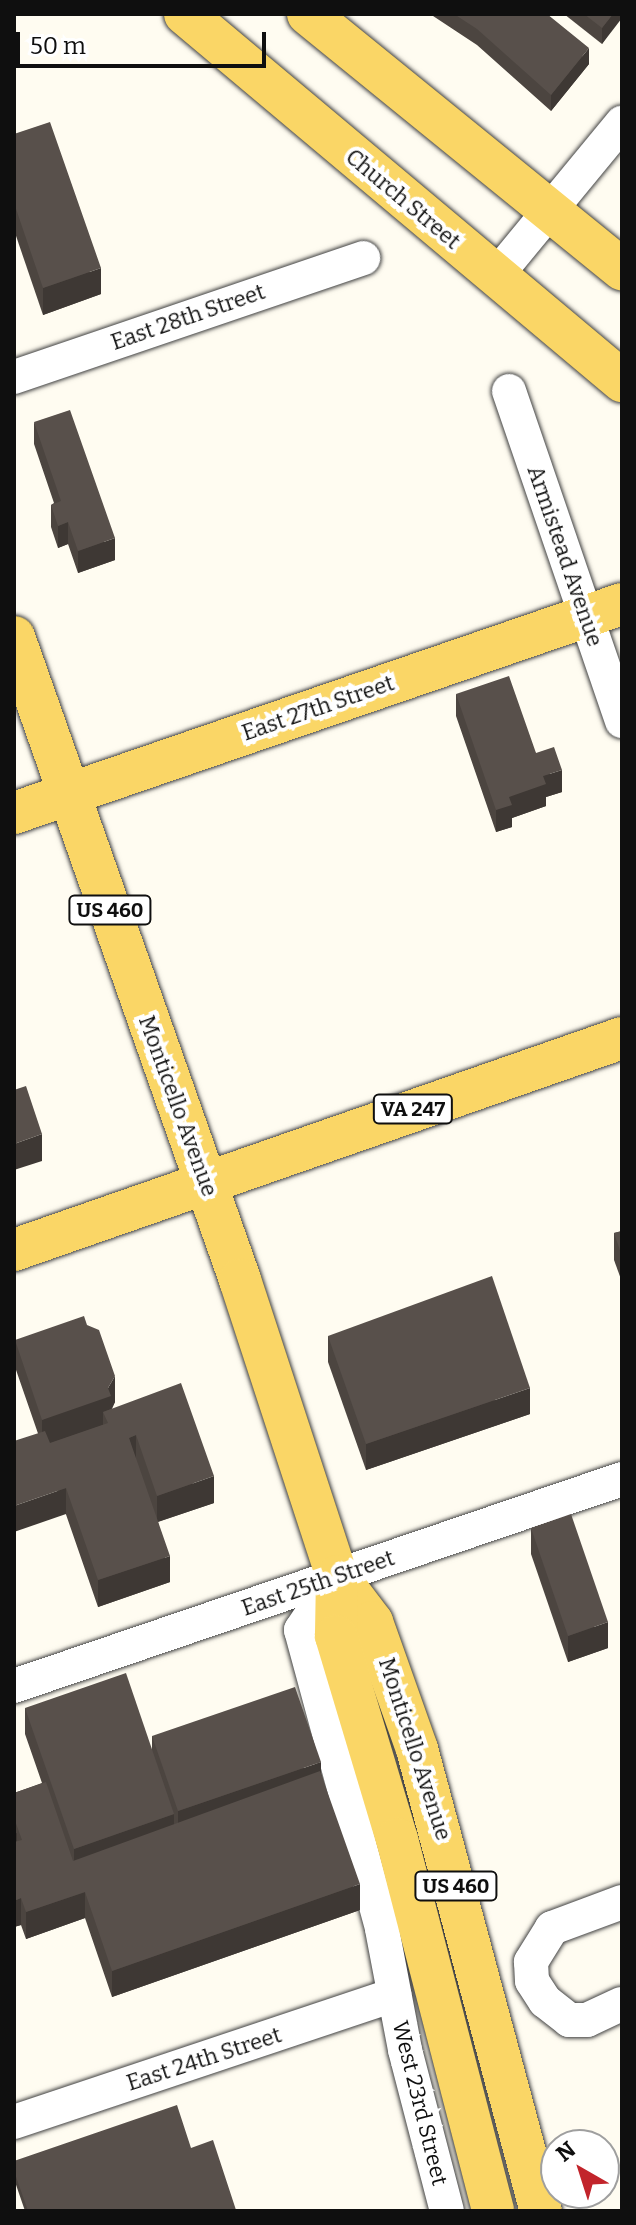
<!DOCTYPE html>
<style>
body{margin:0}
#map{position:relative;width:636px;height:2225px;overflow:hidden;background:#fffcf1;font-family:Bitter,serif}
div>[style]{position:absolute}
.roads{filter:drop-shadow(0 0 2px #424242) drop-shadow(0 0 2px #424242)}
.minor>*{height:34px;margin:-17px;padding:0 17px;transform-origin:17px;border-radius:17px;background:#fff}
.major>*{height:42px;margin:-21px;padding:0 21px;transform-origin:21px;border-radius:21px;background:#fad666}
.wall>*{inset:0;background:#4c4540}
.shaded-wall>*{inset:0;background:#3e3834}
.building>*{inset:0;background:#58504b}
span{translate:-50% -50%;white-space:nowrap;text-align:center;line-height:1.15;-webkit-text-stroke:8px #fff;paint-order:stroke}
.shield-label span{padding:2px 6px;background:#fff;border:2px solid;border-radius:6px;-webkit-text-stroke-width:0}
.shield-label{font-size:20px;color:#0f0f0f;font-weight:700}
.street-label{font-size:22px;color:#0f0f0f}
.frame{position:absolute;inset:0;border:16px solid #0f0f0f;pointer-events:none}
.north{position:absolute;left:540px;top:2129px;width:80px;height:80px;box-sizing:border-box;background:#fff;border:2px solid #9f9f9f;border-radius:50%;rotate:321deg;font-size:22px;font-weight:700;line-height:32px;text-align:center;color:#0f0f0f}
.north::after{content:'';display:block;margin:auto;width:28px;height:36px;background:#c2242b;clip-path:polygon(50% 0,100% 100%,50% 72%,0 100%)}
.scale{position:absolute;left:16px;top:32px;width:250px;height:36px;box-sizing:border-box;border:4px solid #0f0f0f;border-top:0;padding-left:10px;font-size:24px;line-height:28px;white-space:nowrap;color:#0f0f0f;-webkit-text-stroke:6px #fff;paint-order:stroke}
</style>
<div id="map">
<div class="roads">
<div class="minor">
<div style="left:495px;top:277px;width:200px;rotate:-50.5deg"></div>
<div style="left:14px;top:377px;width:369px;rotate:-18.8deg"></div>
<div style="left:509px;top:391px;width:349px;rotate:71.1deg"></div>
<div style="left:337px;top:1576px;width:65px;rotate:123.7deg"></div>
<div style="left:301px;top:1630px;width:310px;rotate:74.8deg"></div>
<div style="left:382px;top:1929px;width:123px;rotate:79.2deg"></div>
<div style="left:405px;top:2050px;width:166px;rotate:75.4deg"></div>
<div style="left:14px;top:1686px;width:642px;rotate:-18.8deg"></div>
<div style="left:622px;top:1902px;width:75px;rotate:159.6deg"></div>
<div style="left:552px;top:1928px;width:40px;rotate:122deg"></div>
<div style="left:531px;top:1962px;width:19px;rotate:87deg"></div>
<div style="left:532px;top:1981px;width:24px;rotate:57deg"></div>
<div style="left:545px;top:2001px;width:31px;rotate:38deg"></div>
<div style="left:569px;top:2020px;width:18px"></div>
<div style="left:587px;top:2020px;width:38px;rotate:-25deg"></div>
<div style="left:14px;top:2122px;width:401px;rotate:-18.5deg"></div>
</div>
<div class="major">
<div style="left:185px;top:14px;width:571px;rotate:40.02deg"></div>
<div style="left:308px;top:14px;width:405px;rotate:39.1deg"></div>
<div style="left:14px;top:637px;width:682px;rotate:70.63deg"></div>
<div style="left:240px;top:1280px;width:311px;rotate:71.9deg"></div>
<div style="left:337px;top:1576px;width:58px;rotate:52.7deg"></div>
<div style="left:372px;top:1622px;width:135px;rotate:70.5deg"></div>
<div style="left:417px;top:1749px;width:478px;rotate:75deg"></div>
<div style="left:14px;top:813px;width:643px;rotate:-18.97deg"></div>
<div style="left:14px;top:1250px;width:644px;rotate:-19.22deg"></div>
<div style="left:337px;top:1576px;width:60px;rotate:91deg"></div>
<div style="left:336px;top:1636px;width:212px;rotate:73.3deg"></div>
<div style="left:397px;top:1839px;width:384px;rotate:75.5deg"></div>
</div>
</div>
<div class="wall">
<div style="clip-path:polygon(430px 14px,547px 14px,589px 64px,551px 111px,477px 45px)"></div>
<div style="clip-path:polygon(564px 14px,622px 14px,602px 44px)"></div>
<div style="clip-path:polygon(14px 133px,101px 294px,43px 315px,14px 230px)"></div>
<div style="clip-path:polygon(34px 422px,115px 560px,78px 573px,68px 544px,58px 548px,51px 527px,51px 505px,54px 503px,34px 444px)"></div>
<div style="clip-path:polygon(456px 694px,536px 753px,562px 792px,546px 797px,546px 806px,512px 818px,512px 827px,496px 832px,456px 716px)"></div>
<div style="clip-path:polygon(622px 1231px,622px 1282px,614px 1260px,614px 1233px)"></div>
<div style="clip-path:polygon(328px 1336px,530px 1414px,366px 1470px,328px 1362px)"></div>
<div style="clip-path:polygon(15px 1340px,115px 1402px,112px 1409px,214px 1503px,158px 1522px,170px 1582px,98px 1607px,15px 1367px)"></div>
<div style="clip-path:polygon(531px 1528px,608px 1648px,568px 1662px,531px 1554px)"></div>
<div style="clip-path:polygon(25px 1708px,152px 1750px,152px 1736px,321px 1772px,360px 1910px,112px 1997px,85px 1918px,26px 1939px,21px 1925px,14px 1927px,14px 1793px,42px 1783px,25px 1734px)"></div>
<div style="clip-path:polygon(191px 2148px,236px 2211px,25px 2211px,14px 2179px,14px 2161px)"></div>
</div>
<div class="shaded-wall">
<div style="clip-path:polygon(613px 14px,622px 14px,622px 18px,602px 44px,602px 28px)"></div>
<div style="clip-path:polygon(589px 48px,589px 64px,551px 111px,551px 95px)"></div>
<div style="clip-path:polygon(101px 268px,101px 294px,43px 315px,43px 288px)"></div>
<div style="clip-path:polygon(68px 522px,68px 544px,58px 548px,58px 526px)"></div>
<div style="clip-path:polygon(115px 538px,115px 560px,78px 573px,78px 551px)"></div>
<div style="clip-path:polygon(562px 770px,562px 792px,546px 797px,546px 806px,512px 818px,512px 827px,496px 832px,496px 810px,509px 797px,543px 776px)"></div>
<div style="clip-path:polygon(42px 1134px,42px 1161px,14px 1170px,14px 1144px)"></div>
<div style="clip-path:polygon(115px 1376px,115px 1402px,111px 1409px,103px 1412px,103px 1425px,42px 1446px,42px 1420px,108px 1388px)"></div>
<div style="clip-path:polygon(530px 1388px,530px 1414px,366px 1470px,366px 1444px)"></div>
<div style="clip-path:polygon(136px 1435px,136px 1462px,129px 1438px)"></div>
<div style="clip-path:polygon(214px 1476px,214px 1503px,157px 1522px,157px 1496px)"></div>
<div style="clip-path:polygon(66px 1488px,66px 1514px,14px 1532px,14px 1506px)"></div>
<div style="clip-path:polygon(170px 1556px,170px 1582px,98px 1607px,98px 1580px)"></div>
<div style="clip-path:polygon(608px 1622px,608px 1648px,568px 1662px,568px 1636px)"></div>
<div style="clip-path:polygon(321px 1762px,321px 1788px,178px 1838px,178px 1811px)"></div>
<div style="clip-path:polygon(174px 1814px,174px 1840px,74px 1875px,74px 1849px)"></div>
<div style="clip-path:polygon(17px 1833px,17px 1859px,14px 1861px,14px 1834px)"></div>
<div style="clip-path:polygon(360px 1884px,360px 1910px,112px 1997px,112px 1971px)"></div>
<div style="clip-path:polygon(85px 1892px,85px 1918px,26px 1939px,26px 1912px)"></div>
<div style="clip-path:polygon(21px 1898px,21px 1925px,14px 1927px,14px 1901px)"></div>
</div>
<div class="building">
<div style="clip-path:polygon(454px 14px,547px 14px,589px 48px,551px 95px,477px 29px)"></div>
<div style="clip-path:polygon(584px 14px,613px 14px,602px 28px)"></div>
<div style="clip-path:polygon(50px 122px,101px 268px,43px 288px,14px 203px,14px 133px,14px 134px)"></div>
<div style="clip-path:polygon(70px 410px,115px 538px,78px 551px,68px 522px,58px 526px,51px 505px,61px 501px,34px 422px)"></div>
<div style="clip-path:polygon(509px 676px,536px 753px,554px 747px,562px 770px,543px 776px,546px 784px,509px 797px,512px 805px,496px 810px,456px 694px)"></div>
<div style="clip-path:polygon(26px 1086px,42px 1134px,14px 1144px,14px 1090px)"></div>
<div style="clip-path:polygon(622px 1231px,622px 1256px,614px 1233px)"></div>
<div style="clip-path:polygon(492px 1276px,530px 1388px,366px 1444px,328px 1336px)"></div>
<div style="clip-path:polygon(84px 1316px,87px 1325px,99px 1330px,115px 1376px,108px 1388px,111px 1396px,42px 1420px,15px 1340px)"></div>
<div style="clip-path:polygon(181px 1383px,214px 1476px,157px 1496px,136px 1435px,129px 1438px,170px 1556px,98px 1580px,66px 1488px,14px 1506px,14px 1441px,45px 1431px,50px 1443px,108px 1423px,103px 1412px)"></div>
<div style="clip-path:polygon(571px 1514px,608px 1622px,568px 1636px,531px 1528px)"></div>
<div style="clip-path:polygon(126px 1673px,174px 1814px,74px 1849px,25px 1708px)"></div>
<div style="clip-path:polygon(295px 1687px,321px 1762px,178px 1811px,152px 1736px)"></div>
<div style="clip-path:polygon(320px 1771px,360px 1884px,112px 1971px,85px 1892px,26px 1912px,21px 1898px,14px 1901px,14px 1842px,22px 1840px,14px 1818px,14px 1793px,46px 1782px,73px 1861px)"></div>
<div style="clip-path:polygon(177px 2105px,191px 2148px,213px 2140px,236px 2210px,232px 2211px,28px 2211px,14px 2171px,14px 2161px)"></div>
</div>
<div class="shield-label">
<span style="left:110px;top:910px">US 460</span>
<span style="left:413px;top:1109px">VA 247</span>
<span style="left:456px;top:1886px">US 460</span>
</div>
<div class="street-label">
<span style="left:403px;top:199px;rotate:40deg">Church Street</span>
<span style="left:188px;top:317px;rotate:-19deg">East 28th Street</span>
<span style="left:565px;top:556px;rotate:71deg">Armistead Avenue</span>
<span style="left:318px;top:708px;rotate:-19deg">East 27th Street</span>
<span style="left:178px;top:1106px;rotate:70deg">Monticello Avenue</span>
<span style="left:318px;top:1583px;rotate:-19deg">East 25th Street</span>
<span style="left:415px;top:1749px;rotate:72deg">Monticello Avenue</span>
<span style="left:204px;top:2059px;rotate:-18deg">East 24th Street</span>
<span style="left:420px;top:2103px;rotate:76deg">West 23rd Street</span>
</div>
<div class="frame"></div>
<div class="north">N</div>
<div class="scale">50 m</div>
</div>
